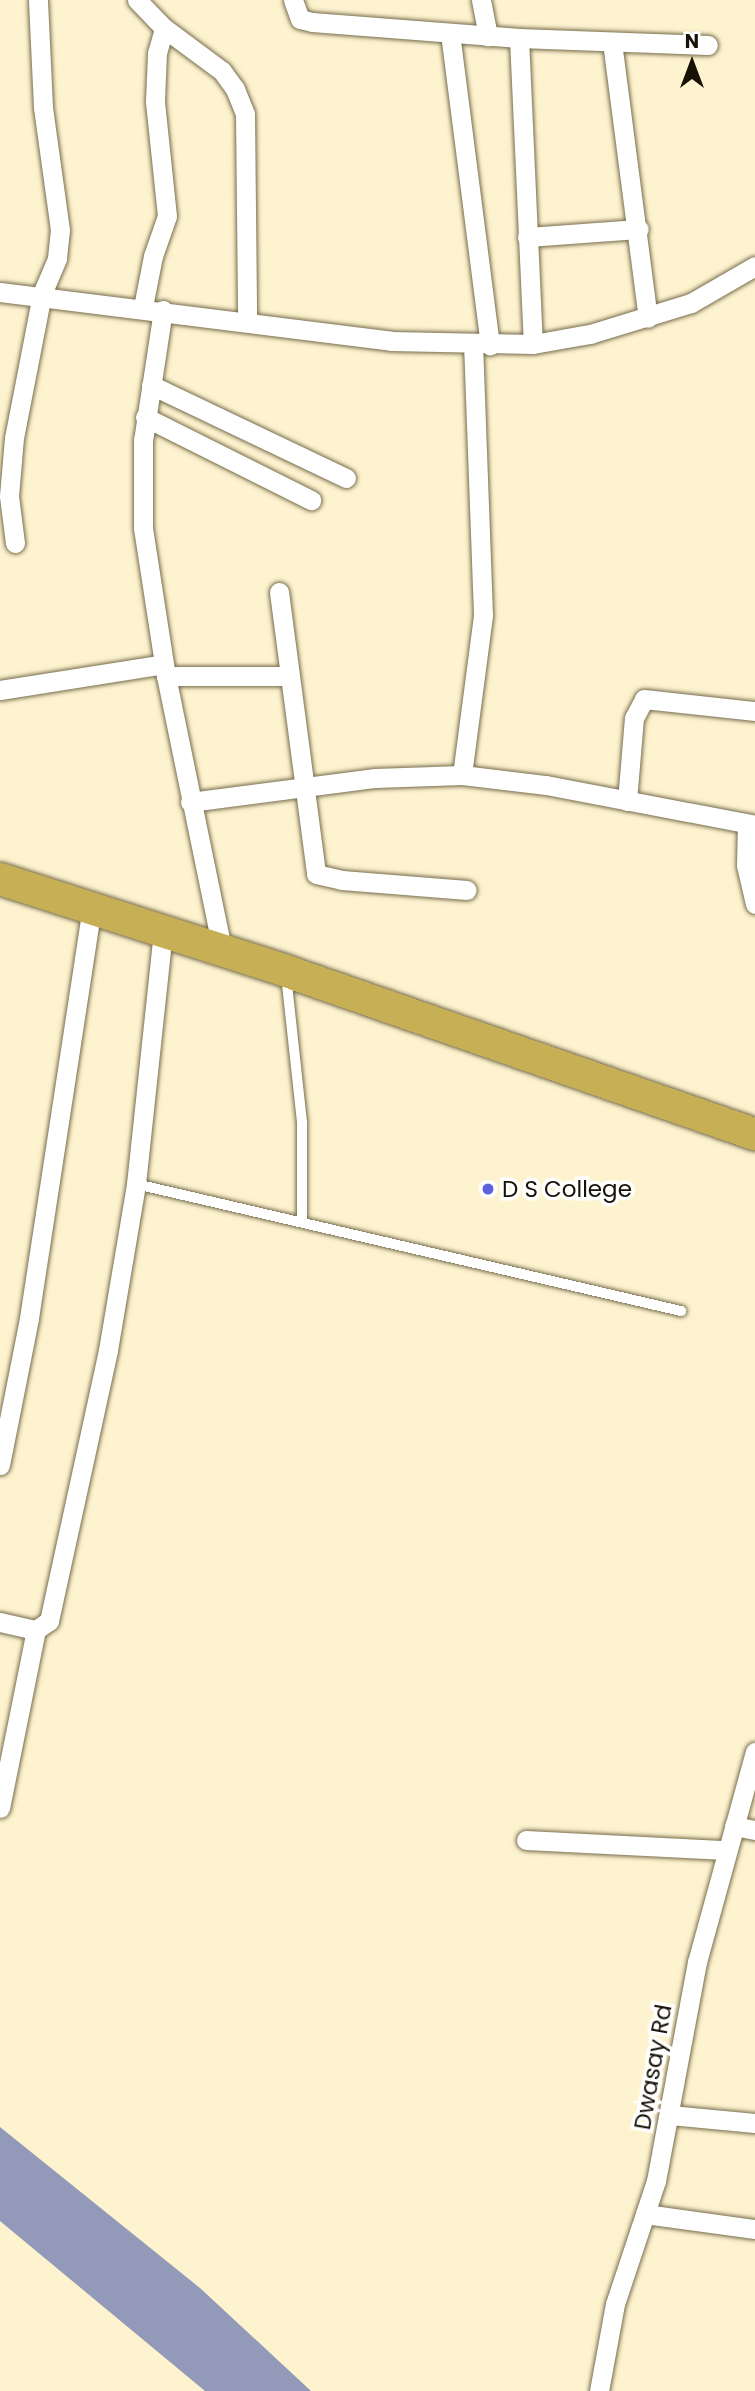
<!DOCTYPE html>
<style>
body{margin:0}
#map{position:relative;width:755px;height:2391px;overflow:hidden;background:#fef3cf;font-family:Poppins,sans-serif}
div>[style]{position:absolute}
.water>*{inset:0;background:#9399b9}
.roads{filter:drop-shadow(0 0 2px #766c4c) drop-shadow(0 0 2px #766c4c)}
.service>*{height:10px;margin:-5px;padding:0 5px;transform-origin:5px;border-radius:5px;background:#fff}
.minor>*{height:19px;margin:-9.5px;padding:0 9.5px;transform-origin:9.5px;border-radius:9.5px;background:#fff}
.trunk>*{height:32px;margin:-16px;padding:0 16px;transform-origin:16px;border-radius:16px;background:#c7af56}
.dots>*{width:19px;height:19px;translate:-50% -50%;box-sizing:border-box;border:4px solid #fff;border-radius:50%}
span{translate:-50% -50%;white-space:nowrap;text-align:center;line-height:1.15;-webkit-text-stroke:7px #fff;paint-order:stroke}
.poi-label{font-size:23px;color:#161206}
.left{translate:0 -50%;text-align:left}
.street-label{font-size:23px;color:#161206}
.north{position:absolute;left:657px;top:28px;width:70px;height:70px;-webkit-text-stroke:5px #fff;paint-order:stroke;rotate:0deg;font-size:19px;font-weight:700;line-height:28px;text-align:center;color:#161206}
.north::after{content:'';display:block;margin:auto;width:24px;height:32px;background:#161206;clip-path:polygon(50% 0,100% 100%,50% 72%,0 100%)}
</style>
<div id="map">
<div class="water">
<div style="clip-path:polygon(0 2127px,200px 2288px,311px 2391px,205px 2391px,0 2221px)"></div>
</div>
<div class="roads">
<div class="service">
<div style="left:286px;top:975px;width:149px;rotate:83.8deg"></div>
<div style="left:302px;top:1123px;width:98px;rotate:90deg"></div>
<div style="left:136px;top:1184px;width:560px;rotate:13.12deg"></div>
</div>
<div class="minor">
<div style="left:137px;top:0;width:39px;rotate:46deg"></div>
<div style="left:164px;top:28px;width:72px;rotate:36.6deg"></div>
<div style="left:222px;top:71px;width:22px;rotate:54deg"></div>
<div style="left:235px;top:89px;width:27px;rotate:68deg"></div>
<div style="left:245px;top:114px;width:208px;rotate:89.4deg"></div>
<div style="left:293px;top:0;width:20px;rotate:70deg"></div>
<div style="left:300px;top:19px;width:12px;rotate:14deg"></div>
<div style="left:312px;top:22px;width:208px;rotate:4.4deg"></div>
<div style="left:519px;top:38px;width:189px;rotate:2.1deg"></div>
<div style="left:481px;top:0;width:37px;rotate:79deg"></div>
<div style="left:450px;top:33px;width:315px;rotate:82.7deg"></div>
<div style="left:519px;top:38px;width:306px;rotate:87.4deg"></div>
<div style="left:612px;top:42px;width:278px;rotate:82.6deg"></div>
<div style="left:527px;top:237px;width:112px;rotate:-4.1deg"></div>
<div style="left:0;top:292px;width:394px;rotate:7.1deg"></div>
<div style="left:391px;top:341px;width:142px;rotate:1.2deg"></div>
<div style="left:533px;top:344px;width:58px;rotate:-10deg"></div>
<div style="left:590px;top:334px;width:106px;rotate:-17.1deg"></div>
<div style="left:691px;top:303px;width:74px;rotate:-30deg"></div>
<div style="left:143px;top:307px;width:52px;rotate:-78.9deg"></div>
<div style="left:153px;top:256px;width:42px;rotate:-70.7deg"></div>
<div style="left:167px;top:216px;width:116px;rotate:-96deg"></div>
<div style="left:155px;top:101px;width:48px;rotate:-87.6deg"></div>
<div style="left:157px;top:53px;width:26px;rotate:-74deg"></div>
<div style="left:163px;top:310px;width:132px;rotate:98.7deg"></div>
<div style="left:143px;top:440px;width:88px;rotate:90deg"></div>
<div style="left:143px;top:528px;width:150px;rotate:81.2deg"></div>
<div style="left:166px;top:676px;width:283px;rotate:78.4deg"></div>
<div style="left:151px;top:385px;width:216px;rotate:25.5deg"></div>
<div style="left:145px;top:417px;width:186px;rotate:26.6deg"></div>
<div style="left:15px;top:543px;width:47px;rotate:-97.3deg"></div>
<div style="left:9px;top:496px;width:58px;rotate:-85.1deg"></div>
<div style="left:14px;top:438px;width:147px;rotate:-79deg"></div>
<div style="left:42px;top:294px;width:39px;rotate:-67deg"></div>
<div style="left:57px;top:258px;width:28px;rotate:-84deg"></div>
<div style="left:60px;top:230px;width:124px;rotate:-97.9deg"></div>
<div style="left:43px;top:107px;width:107px;rotate:-92.7deg"></div>
<div style="left:279px;top:592px;width:284px;rotate:82.5deg"></div>
<div style="left:316px;top:874px;width:27px;rotate:13deg"></div>
<div style="left:342px;top:880px;width:125px;rotate:4.6deg"></div>
<div style="left:166px;top:676px;width:123px"></div>
<div style="left:0;top:690px;width:166px;rotate:-9deg"></div>
<div style="left:462px;top:775px;width:161px;rotate:-82.5deg"></div>
<div style="left:483px;top:615px;width:270px;rotate:-92.1deg"></div>
<div style="left:627px;top:801px;width:83px;rotate:-85.2deg"></div>
<div style="left:634px;top:718px;width:21px;rotate:-62deg"></div>
<div style="left:644px;top:699px;width:112px;rotate:6.2deg"></div>
<div style="left:190px;top:802px;width:187px;rotate:-7.4deg"></div>
<div style="left:375px;top:778px;width:87px;rotate:-2deg"></div>
<div style="left:462px;top:775px;width:85px;rotate:6.8deg"></div>
<div style="left:546px;top:785px;width:213px;rotate:10.8deg"></div>
<div style="left:747px;top:824px;width:41px;rotate:91.4deg"></div>
<div style="left:746px;top:865px;width:40px;rotate:77deg"></div>
<div style="left:0;top:1465px;width:150px;rotate:-78.8deg"></div>
<div style="left:29px;top:1318px;width:415px;rotate:-81.3deg"></div>
<div style="left:0;top:1622px;width:37px;rotate:13deg"></div>
<div style="left:36px;top:1630px;width:16px;rotate:-35deg"></div>
<div style="left:49px;top:1621px;width:277px;rotate:-77.7deg"></div>
<div style="left:108px;top:1350px;width:168px;rotate:-80.4deg"></div>
<div style="left:136px;top:1184px;width:252px;rotate:-83.9deg"></div>
<div style="left:0;top:1808px;width:182px;rotate:-78.6deg"></div>
<div style="left:734px;top:1826px;width:21px;rotate:11deg"></div>
<div style="left:526px;top:1840px;width:200px;rotate:2.9deg"></div>
<div style="left:670px;top:2115px;width:85px;rotate:5.4deg"></div>
<div style="left:645px;top:2214px;width:111px;rotate:7.8deg"></div>
<div style="left:599px;top:2391px;width:88px;rotate:-79.6deg"></div>
<div style="left:615px;top:2304px;width:130px;rotate:-71.6deg"></div>
<div style="left:656px;top:2181px;width:223px;rotate:-79.4deg"></div>
<div style="left:697px;top:1962px;width:218px;rotate:-74.6deg"></div>
</div>
<div class="trunk">
<div style="left:0;top:879px;width:300px;rotate:17.8deg"></div>
<div style="left:286px;top:971px;width:497px;rotate:19.2deg"></div>
</div>
</div>
<div class="dots">
<div style="left:488px;top:1189px;background:#5d62da"></div>
</div>
<div class="poi-label">
<span class="left" style="left:502px;top:1189px">D S College</span>
</div>
<div class="street-label">
<span style="left:653px;top:2067px;rotate:-80deg">Dwasay Rd</span>
</div>
<div class="north">N</div>
</div>
